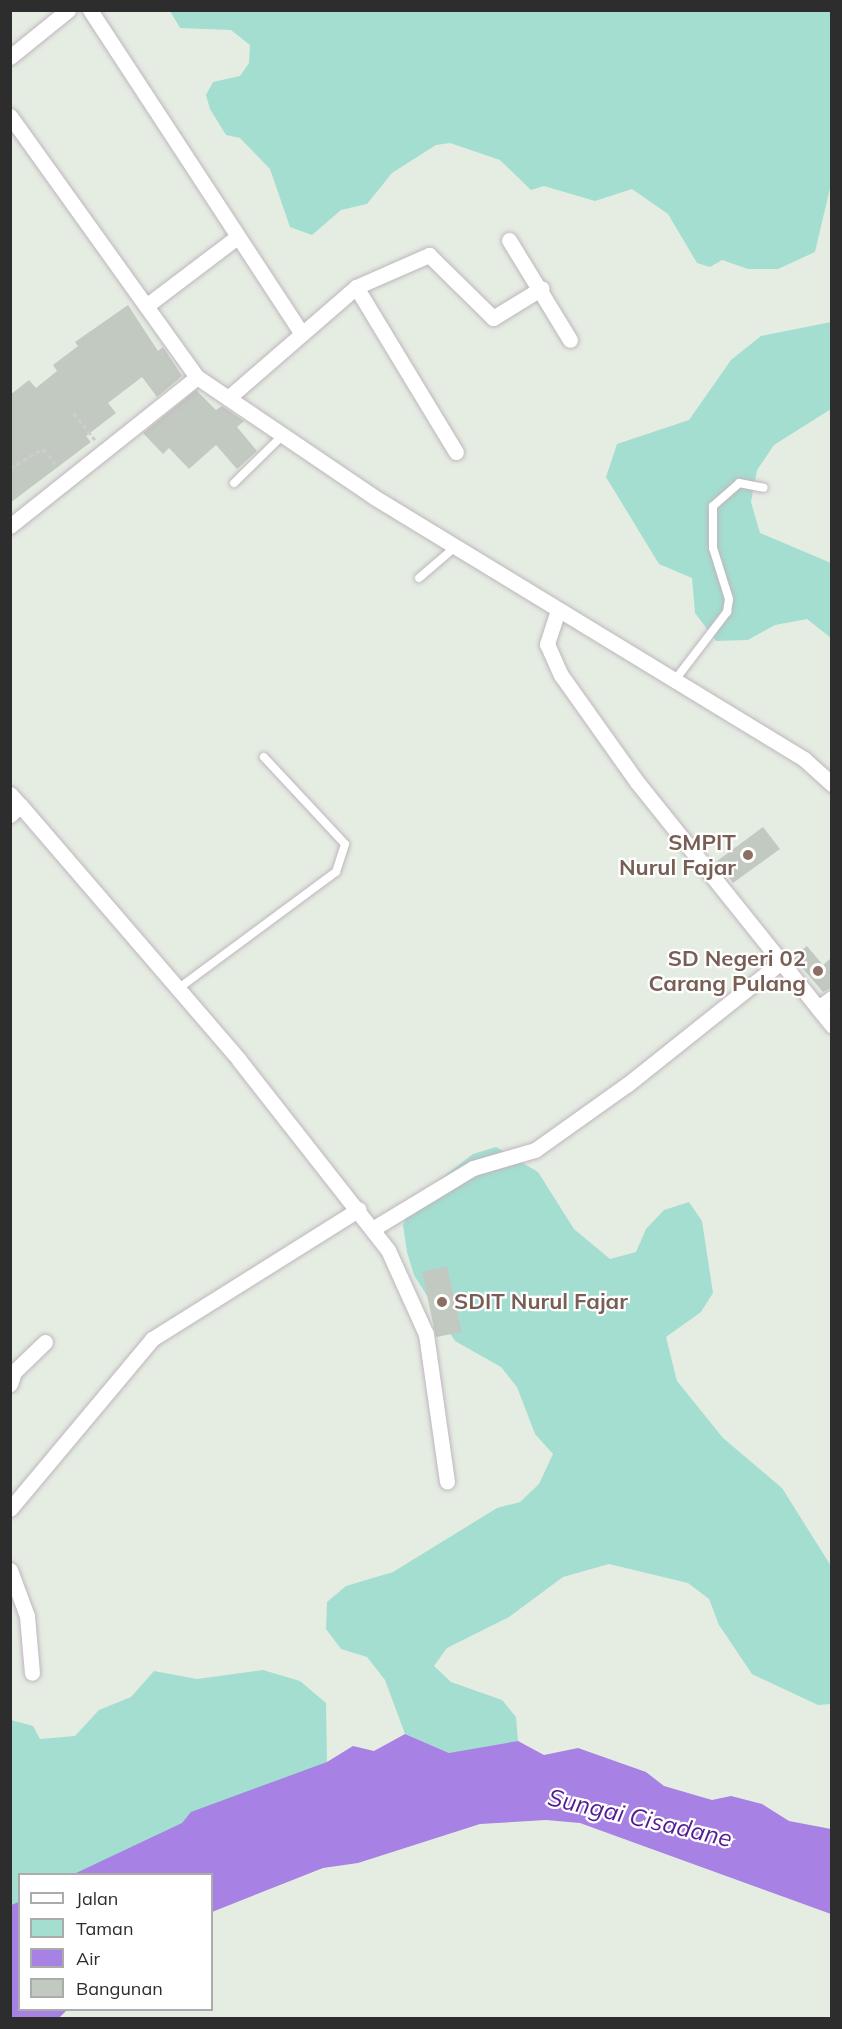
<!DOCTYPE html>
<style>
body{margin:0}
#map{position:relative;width:842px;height:2029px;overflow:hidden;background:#e5ede2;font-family:Mulish,sans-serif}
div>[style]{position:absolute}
.green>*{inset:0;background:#a4ded1}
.water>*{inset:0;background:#a781e3}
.building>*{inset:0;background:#c2c9c0}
.path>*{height:3px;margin-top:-1.5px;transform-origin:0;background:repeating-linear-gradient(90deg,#cdcdcd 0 4.5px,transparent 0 7.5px)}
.roads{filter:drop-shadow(0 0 2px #bfb5bf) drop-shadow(0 0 2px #bfb5bf)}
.lane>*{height:8px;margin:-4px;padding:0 4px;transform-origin:4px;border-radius:4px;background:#fff}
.street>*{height:15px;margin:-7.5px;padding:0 7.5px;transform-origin:7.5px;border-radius:7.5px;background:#fff}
.dots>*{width:16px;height:16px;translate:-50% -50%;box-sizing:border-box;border:3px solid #fff;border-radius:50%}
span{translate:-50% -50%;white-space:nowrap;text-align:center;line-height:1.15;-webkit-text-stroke:4.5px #fff;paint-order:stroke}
.education-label{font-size:22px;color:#785e54;font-weight:700}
.right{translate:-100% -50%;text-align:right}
.left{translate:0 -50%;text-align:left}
.water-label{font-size:24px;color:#541c93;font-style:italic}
.frame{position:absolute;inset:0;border:12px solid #2d2d2d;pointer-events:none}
.legend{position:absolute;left:18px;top:1873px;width:195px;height:138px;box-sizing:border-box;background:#fff;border:2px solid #ababab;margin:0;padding:8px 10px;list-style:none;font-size:18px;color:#2d2d2d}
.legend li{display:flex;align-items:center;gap:12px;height:30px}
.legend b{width:30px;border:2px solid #ababab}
</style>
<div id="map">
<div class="green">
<div style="clip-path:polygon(170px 11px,831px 11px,831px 184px,815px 252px,778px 269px,748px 269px,722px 260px,710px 267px,697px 263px,668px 214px,632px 189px,595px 201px,544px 186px,531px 190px,500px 160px,450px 143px,436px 145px,392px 173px,367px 204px,341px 210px,312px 235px,290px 227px,270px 169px,240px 138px,226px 135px,210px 109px,206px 95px,213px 82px,240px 76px,249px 63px,250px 45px,231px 30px,180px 28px)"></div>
<div style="clip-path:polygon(831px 322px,831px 409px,774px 445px,757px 470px,751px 502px,760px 533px,831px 563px,831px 638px,807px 619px,775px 625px,748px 640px,716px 641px,695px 613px,692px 578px,659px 564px,606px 477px,617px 444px,689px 420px,731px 360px,761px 336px)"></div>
<div style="clip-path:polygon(496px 1147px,538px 1172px,574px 1229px,610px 1259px,636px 1252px,646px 1229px,664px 1210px,689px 1202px,702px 1221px,713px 1293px,701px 1312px,666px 1337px,677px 1381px,723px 1438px,782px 1488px,831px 1566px,831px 1704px,818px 1705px,752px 1674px,719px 1625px,709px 1599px,688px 1583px,609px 1564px,563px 1577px,509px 1617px,447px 1648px,434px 1666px,451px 1682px,502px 1700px,516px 1717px,518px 1741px,496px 1748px,449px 1753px,405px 1734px,385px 1680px,367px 1657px,341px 1649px,326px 1629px,327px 1602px,346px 1586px,393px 1572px,497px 1508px,520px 1502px,539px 1484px,553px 1454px,535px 1434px,517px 1387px,501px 1367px,455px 1341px,414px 1275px,407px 1252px,403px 1225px,412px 1201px,473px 1154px)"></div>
<div style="clip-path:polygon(263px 1670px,300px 1681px,326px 1703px,327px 1762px,112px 1874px,20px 1874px,19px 1918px,11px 1924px,11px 1720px,33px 1726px,40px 1739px,75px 1736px,99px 1710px,131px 1697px,154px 1671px,197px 1679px)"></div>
</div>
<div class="water">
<div style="clip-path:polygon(405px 1734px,449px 1753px,518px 1741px,544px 1755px,578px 1748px,646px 1772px,664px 1786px,712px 1800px,731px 1796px,762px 1804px,789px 1821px,831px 1829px,831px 1914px,580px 1823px,546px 1820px,480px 1824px,358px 1863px,323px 1868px,212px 1912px,212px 1874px,74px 1874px,182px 1823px,191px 1812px,327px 1762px,353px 1746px,374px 1751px)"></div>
<div style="clip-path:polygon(19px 1902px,20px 2010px,67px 2010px,59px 2018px,11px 2018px,11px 1905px)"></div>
</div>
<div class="building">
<div style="clip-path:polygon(128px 305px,158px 351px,163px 347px,182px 376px,157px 397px,142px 377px,108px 403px,116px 413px,86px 436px,91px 442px,10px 503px,10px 395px,29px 380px,36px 388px,57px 371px,53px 365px,78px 346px,75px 342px)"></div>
<div style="clip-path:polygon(196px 390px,216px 410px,222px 406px,244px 421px,237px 427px,257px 451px,237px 469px,216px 445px,189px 469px,169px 448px,163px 454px,143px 433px)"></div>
<div style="clip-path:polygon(763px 827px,780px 849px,733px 883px,717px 861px)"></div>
<div style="clip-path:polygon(807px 946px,823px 965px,831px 958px,831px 988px,823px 992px,793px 957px)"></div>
<div style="clip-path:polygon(447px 1266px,462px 1332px,436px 1337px,422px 1272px)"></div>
</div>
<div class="path">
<div style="left:74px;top:413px;width:34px;rotate:52deg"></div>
<div style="left:10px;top:468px;width:38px;rotate:-30deg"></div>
<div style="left:43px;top:449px;width:23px;rotate:50deg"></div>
</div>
<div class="roads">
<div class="lane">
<div style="left:234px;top:483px;width:69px;rotate:-44.4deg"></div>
<div style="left:419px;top:578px;width:46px;rotate:-40.6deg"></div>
<div style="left:675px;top:680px;width:86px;rotate:-52.6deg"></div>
<div style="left:727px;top:612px;width:13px;rotate:-81deg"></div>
<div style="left:729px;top:599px;width:53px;rotate:-107.4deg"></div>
<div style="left:713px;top:548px;width:42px;rotate:-90deg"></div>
<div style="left:713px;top:506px;width:35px;rotate:-41deg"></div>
<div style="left:739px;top:483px;width:25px;rotate:11deg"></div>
<div style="left:179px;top:988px;width:195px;rotate:-36.5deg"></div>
<div style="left:336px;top:872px;width:29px;rotate:-72deg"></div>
<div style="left:345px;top:844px;width:119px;rotate:-133deg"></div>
</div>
<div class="street">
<div style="left:90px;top:10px;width:387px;rotate:56.8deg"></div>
<div style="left:10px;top:57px;width:75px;rotate:-39deg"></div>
<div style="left:10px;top:116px;width:321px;rotate:54.4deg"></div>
<div style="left:197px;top:377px;width:214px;rotate:34.1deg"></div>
<div style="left:374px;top:497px;width:504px;rotate:31.35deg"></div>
<div style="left:804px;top:759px;width:38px;rotate:42deg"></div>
<div style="left:509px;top:240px;width:117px;rotate:58.6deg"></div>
<div style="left:356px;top:287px;width:193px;rotate:58.8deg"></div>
<div style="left:146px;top:306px;width:113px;rotate:-37.1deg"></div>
<div style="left:228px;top:398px;width:169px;rotate:-40.9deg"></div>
<div style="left:356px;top:287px;width:80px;rotate:-23.7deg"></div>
<div style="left:429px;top:255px;width:90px;rotate:44.5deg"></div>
<div style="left:493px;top:318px;width:57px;rotate:-31.5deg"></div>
<div style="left:10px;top:526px;width:239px;rotate:-38.5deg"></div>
<div style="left:558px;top:610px;width:36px;rotate:108deg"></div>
<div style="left:547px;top:644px;width:34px;rotate:66deg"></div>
<div style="left:561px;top:675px;width:131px;rotate:54.6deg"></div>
<div style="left:637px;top:782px;width:312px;rotate:51.3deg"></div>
<div style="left:10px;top:794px;width:15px;rotate:48deg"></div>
<div style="left:20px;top:805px;width:14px;rotate:135deg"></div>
<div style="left:20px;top:805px;width:336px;rotate:49.3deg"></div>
<div style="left:239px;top:1060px;width:241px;rotate:51.9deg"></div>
<div style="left:388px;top:1250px;width:92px;rotate:65.7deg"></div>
<div style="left:426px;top:1334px;width:149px;rotate:81.9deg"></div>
<div style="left:818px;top:1008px;width:17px;rotate:-36deg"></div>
<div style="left:374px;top:1228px;width:116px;rotate:-31.2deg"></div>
<div style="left:473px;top:1168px;width:65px;rotate:-16.2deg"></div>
<div style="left:535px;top:1150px;width:114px;rotate:-35.4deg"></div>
<div style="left:628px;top:1084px;width:196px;rotate:-38.6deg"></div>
<div style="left:10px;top:1384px;width:13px;rotate:-72deg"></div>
<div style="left:14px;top:1372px;width:43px;rotate:-44.1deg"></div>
<div style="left:10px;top:1509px;width:222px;rotate:-50.1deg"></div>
<div style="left:152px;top:1339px;width:244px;rotate:-32.1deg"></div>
<div style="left:10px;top:1570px;width:49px;rotate:69.7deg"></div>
<div style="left:27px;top:1616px;width:57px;rotate:85deg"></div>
</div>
</div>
<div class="dots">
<div style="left:748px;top:855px;background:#8d6e63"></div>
<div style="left:818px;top:971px;background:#8d6e63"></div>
<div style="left:442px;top:1302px;background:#8d6e63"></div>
</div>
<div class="education-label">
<span class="right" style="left:736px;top:855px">SMPIT<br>Nurul Fajar</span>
<span class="right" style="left:806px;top:971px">SD Negeri 02<br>Carang Pulang</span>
<span class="left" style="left:454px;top:1302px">SDIT Nurul Fajar</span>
</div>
<div class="water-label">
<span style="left:640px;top:1818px;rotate:13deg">Sungai Cisadane</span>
</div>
<div class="frame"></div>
<ul class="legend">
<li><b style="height:8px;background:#fff"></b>Jalan</li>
<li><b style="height:16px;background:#a4ded1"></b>Taman</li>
<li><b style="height:16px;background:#a781e3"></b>Air</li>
<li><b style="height:16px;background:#c2c9c0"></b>Bangunan</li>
</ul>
</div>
